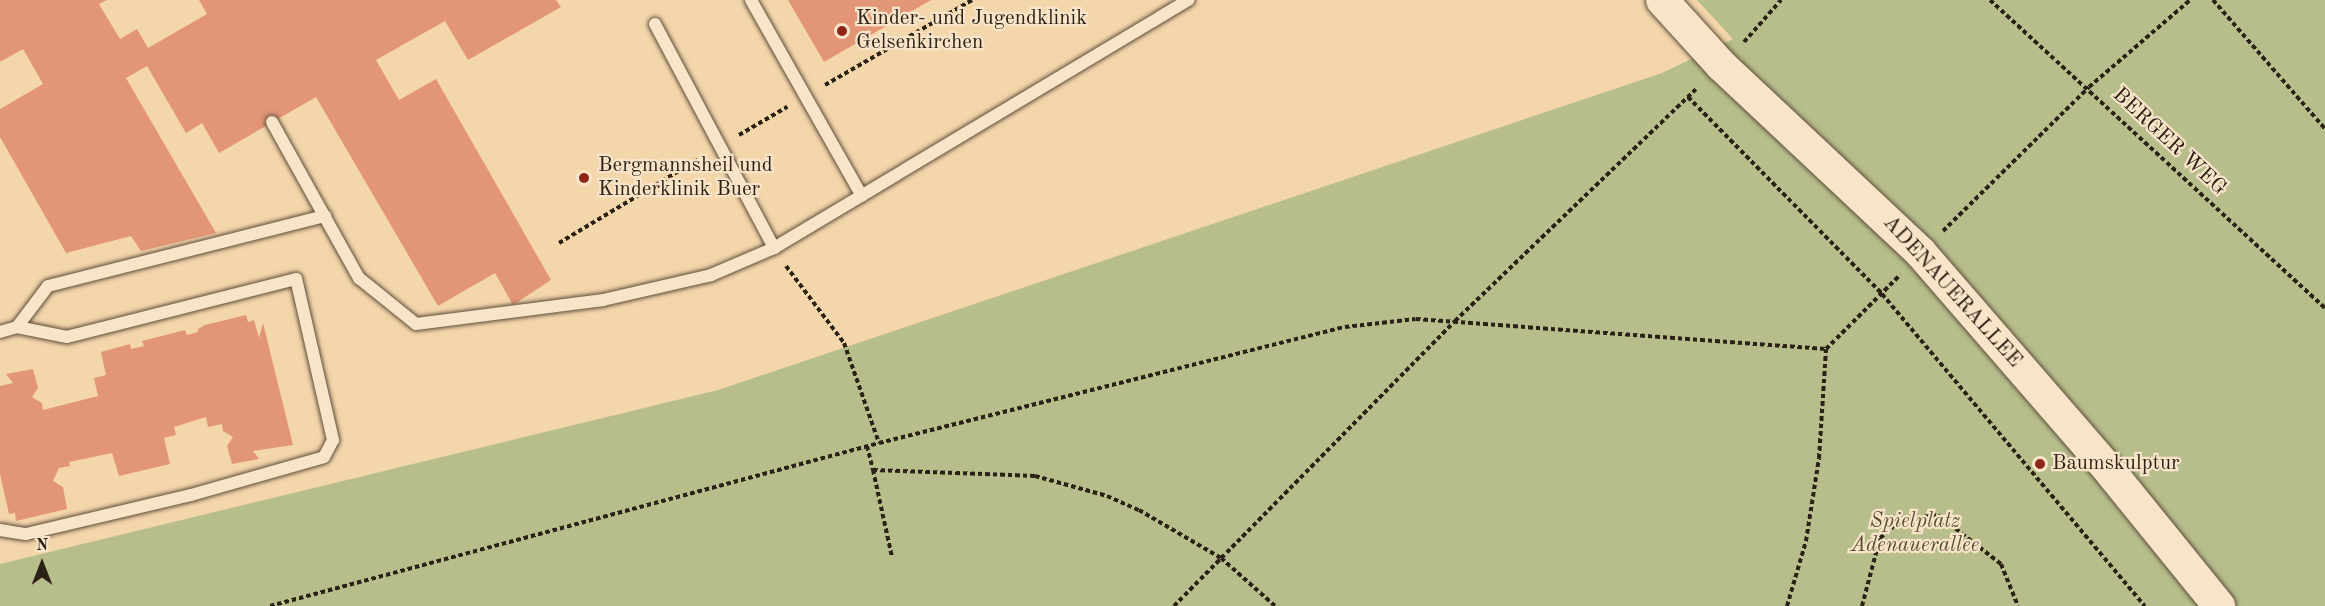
<!DOCTYPE html>
<style>
body{margin:0}
#map{position:relative;width:2325px;height:606px;overflow:hidden;background:#f4d6ab;font-family:"Old Standard TT",serif}
div>[style]{position:absolute}
.green>*{inset:0;background:#b7be8c}
.building>*{inset:0;background:#e39676}
.path>*{height:4px;margin-top:-2px;transform-origin:0;background:repeating-linear-gradient(90deg,#2c2115 0 4.5px,transparent 0 7.5px)}
.roads{filter:drop-shadow(0 0 2px #5e4e3a) drop-shadow(0 0 2px #5e4e3a)}
.service>*{height:12px;margin:-6px;padding:0 6px;transform-origin:6px;border-radius:6px;background:#f8e4c8}
.tertiary>*{height:32px;margin:-16px;padding:0 16px;transform-origin:16px;border-radius:16px;background:#f8e4c8}
.dots>*{width:16px;height:16px;translate:-50% -50%;box-sizing:border-box;border:3px solid #f8e4c8;border-radius:50%}
span{translate:-50% -50%;white-space:nowrap;text-align:center;line-height:1.15;-webkit-text-stroke:4.5px #f8e4c8;paint-order:stroke}
.poi-label{font-size:21px;color:#2c2115}
.left{translate:0 -50%;text-align:left}
.street-label{font-size:21px;color:#2c2115}
.park-label{font-size:21px;color:#565039;font-style:italic}
.north{position:absolute;left:12px;top:534px;width:60px;height:60px;-webkit-text-stroke:4px #f8e4c8;paint-order:stroke;rotate:0deg;font-size:16px;font-weight:700;line-height:24px;text-align:center;color:#2c2115}
.north::after{content:'';display:block;margin:auto;width:21px;height:27px;background:#2c2115;clip-path:polygon(50% 0,100% 100%,50% 72%,0 100%)}
</style>
<div id="map">
<div class="green">
<div style="clip-path:polygon(1697px 0,2325px 0,2325px 606px,0 606px,0 564px,718px 390px,1662px 73px,1733px 39px)"></div>
</div>
<div class="building">
<div style="clip-path:polygon(0 0,107px 0,99px 4px,120px 39px,137px 29px,148px 48px,207px 14px,199px 0,556px 0,561px 7px,468px 60px,445px 21px,376px 60px,399px 100px,436px 79px,551px 280px,513px 305px,495px 273px,438px 306px,316px 97px,219px 153px,202px 123px,186px 133px,147px 66px,126px 78px,216px 233px,141px 251px,131px 236px,66px 253px,0 137px,0 109px,43px 84px,23px 49px,0 62px)"></div>
<div style="clip-path:polygon(788px 0,931px 0,824px 62px)"></div>
<div style="clip-path:polygon(246px 315px,248px 322px,254px 320px,259px 338px,263px 323px,293px 445px,253px 451px,259px 459px,232px 464px,227px 446px,233px 437px,223px 431px,222px 424px,208px 427px,206px 417px,174px 427px,176px 435px,164px 438px,170px 464px,119px 476px,112px 453px,69px 462px,70px 466px,59px 468px,53px 481px,63px 487px,67px 509px,16px 521px,15px 513px,9px 514px,0 474px,0 386px,13px 383px,6px 374px,33px 369px,38px 388px,32px 397px,42px 403px,43px 410px,98px 396px,94px 378px,106px 375px,101px 352px,130px 344px,131px 349px,144px 346px,142px 341px,185px 330px,187px 335px,198px 332px,198px 329px,205px 325px)"></div>
</div>
<div class="path">
<div style="left:1990px;top:0;width:455px;rotate:42.6deg"></div>
<div style="left:2213px;top:0;width:171px;rotate:49deg"></div>
<div style="left:1744px;top:42px;width:56px;rotate:-48.6deg"></div>
<div style="left:825px;top:85px;width:170px;rotate:-30deg"></div>
<div style="left:1688px;top:97px;width:276px;rotate:45.4deg"></div>
<div style="left:1882px;top:294px;width:408px;rotate:49.9deg"></div>
<div style="left:739px;top:135px;width:56px;rotate:-30.3deg"></div>
<div style="left:1943px;top:231px;width:205px;rotate:-44.6deg"></div>
<div style="left:2089px;top:87px;width:133px;rotate:-40.7deg"></div>
<div style="left:559px;top:243px;width:167px;rotate:-31deg"></div>
<div style="left:786px;top:266px;width:96px;rotate:53deg"></div>
<div style="left:844px;top:343px;width:106px;rotate:70.7deg"></div>
<div style="left:867px;top:446px;width:25px;rotate:76deg"></div>
<div style="left:873px;top:470px;width:162px;rotate:2.1deg"></div>
<div style="left:1035px;top:476px;width:75px;rotate:15.5deg"></div>
<div style="left:1107px;top:496px;width:35px;rotate:24deg"></div>
<div style="left:1139px;top:510px;width:95px;rotate:30.3deg"></div>
<div style="left:1221px;top:558px;width:72px;rotate:41.6deg"></div>
<div style="left:873px;top:470px;width:89px;rotate:77.7deg"></div>
<div style="left:270px;top:606px;width:630px;rotate:-14.98deg"></div>
<div style="left:879px;top:443px;width:480px;rotate:-14deg"></div>
<div style="left:1345px;top:327px;width:71px;rotate:-6.4deg"></div>
<div style="left:1416px;top:319px;width:411px;rotate:4.2deg"></div>
<div style="left:1174px;top:606px;width:400px;rotate:-45.4deg"></div>
<div style="left:1455px;top:321px;width:337px;rotate:-43.9deg"></div>
<div style="left:1787px;top:606px;width:68px;rotate:-73.7deg"></div>
<div style="left:1806px;top:541px;width:84px;rotate:-81.1deg"></div>
<div style="left:1819px;top:458px;width:109px;rotate:-86.3deg"></div>
<div style="left:1826px;top:349px;width:105px;rotate:-45deg"></div>
<div style="left:1862px;top:606px;width:70px;rotate:-75.2deg"></div>
<div style="left:1880px;top:538px;width:29px;rotate:-41deg"></div>
<div style="left:1902px;top:519px;width:36px;rotate:-6deg"></div>
<div style="left:1938px;top:515px;width:80px;rotate:37.9deg"></div>
<div style="left:2001px;top:564px;width:45px;rotate:68deg"></div>
</div>
<div class="roads">
<div class="service">
<div style="left:751px;top:0;width:225px;rotate:60.5deg"></div>
<div style="left:655px;top:24px;width:254px;rotate:62deg"></div>
<div style="left:774px;top:248px;width:483px;rotate:-30.9deg"></div>
<div style="left:272px;top:122px;width:179px;rotate:60.9deg"></div>
<div style="left:359px;top:278px;width:73px;rotate:38.9deg"></div>
<div style="left:416px;top:324px;width:189px;rotate:-7.3deg"></div>
<div style="left:603px;top:300px;width:111px;rotate:-13deg"></div>
<div style="left:711px;top:275px;width:69px;rotate:-23.2deg"></div>
<div style="left:0;top:332px;width:18px;rotate:-16deg"></div>
<div style="left:17px;top:327px;width:51px;rotate:-52.9deg"></div>
<div style="left:48px;top:286px;width:286px;rotate:-14.2deg"></div>
<div style="left:0;top:530px;width:26px;rotate:9deg"></div>
<div style="left:26px;top:534px;width:170px;rotate:-13.3deg"></div>
<div style="left:191px;top:495px;width:138px;rotate:-15.9deg"></div>
<div style="left:324px;top:457px;width:19px;rotate:-62deg"></div>
<div style="left:333px;top:440px;width:165px;rotate:-102.9deg"></div>
<div style="left:296px;top:279px;width:236px;rotate:165.8deg"></div>
<div style="left:67px;top:337px;width:51px;rotate:-168.7deg"></div>
</div>
<div class="tertiary">
<div style="left:1662px;top:0;width:88px;rotate:47.8deg"></div>
<div style="left:1721px;top:65px;width:274px;rotate:43.2deg"></div>
<div style="left:1921px;top:253px;width:294px;rotate:49.1deg"></div>
<div style="left:2113px;top:475px;width:169px;rotate:51deg"></div>
</div>
</div>
<div class="dots">
<div style="left:842px;top:31px;background:#8f2418"></div>
<div style="left:584px;top:178px;background:#8f2418"></div>
<div style="left:2040px;top:464px;background:#8f2418"></div>
</div>
<div class="poi-label">
<span class="left" style="left:856px;top:31px">Kinder- und Jugendklinik<br>Gelsenkirchen</span>
<span class="left" style="left:598px;top:178px">Bergmannsheil und<br>Kinderklinik Buer</span>
<span class="left" style="left:2052px;top:464px">Baumskulptur</span>
</div>
<div class="street-label">
<span style="left:2169px;top:142px;rotate:43deg">BERGER WEG</span>
<span style="left:1952px;top:292px;rotate:48deg">ADENAUERALLEE</span>
</div>
<div class="park-label">
<span style="left:1915px;top:534px">Spielplatz<br>Adenauerallee</span>
</div>
<div class="north">N</div>
</div>
